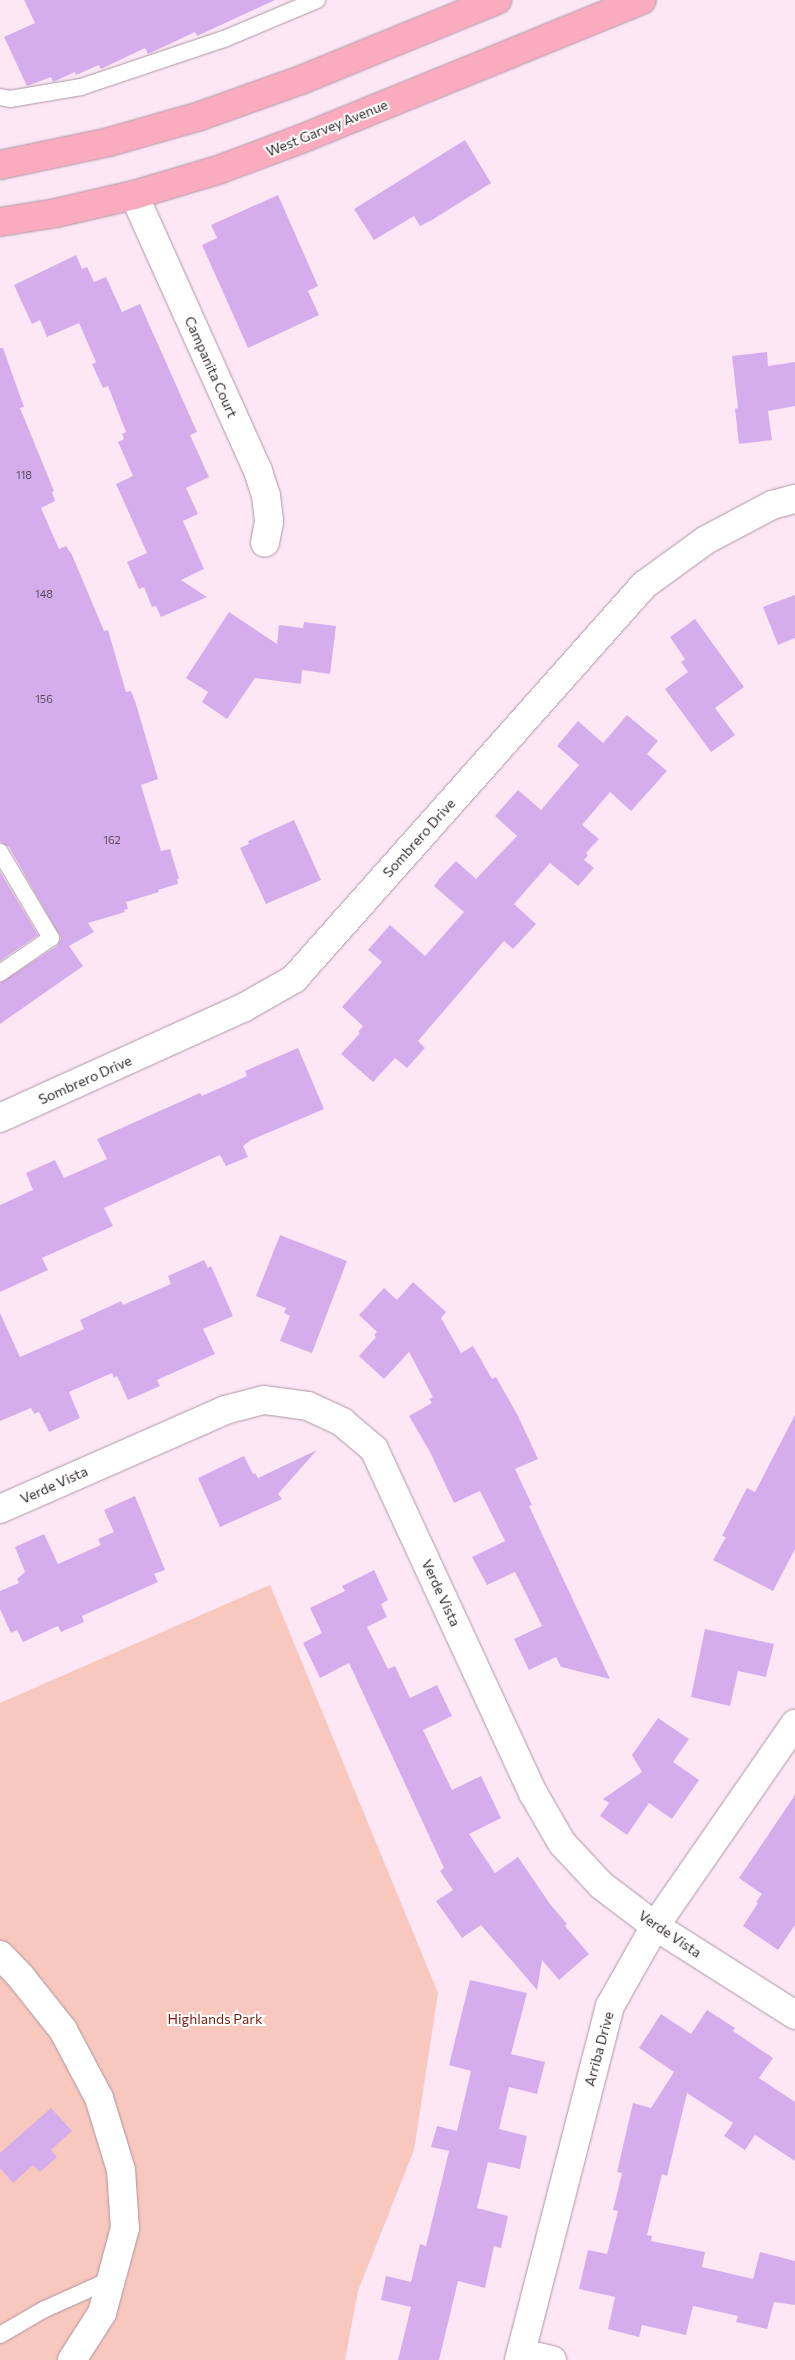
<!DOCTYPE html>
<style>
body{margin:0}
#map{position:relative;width:795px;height:2360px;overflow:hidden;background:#fde7f5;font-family:Commissioner,sans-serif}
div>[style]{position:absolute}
.green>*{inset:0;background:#f8c7bd}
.building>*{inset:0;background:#d6adec}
.roads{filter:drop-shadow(0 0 1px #ab96a3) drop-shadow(0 0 1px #ab96a3)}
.lane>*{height:16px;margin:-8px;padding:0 8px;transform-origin:8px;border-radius:8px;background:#fff}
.street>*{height:28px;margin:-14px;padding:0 14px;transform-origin:14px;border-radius:14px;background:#fff}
.primary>*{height:28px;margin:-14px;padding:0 14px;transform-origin:14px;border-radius:14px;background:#faabbf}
span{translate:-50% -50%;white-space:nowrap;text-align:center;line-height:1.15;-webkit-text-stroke:4px #fff;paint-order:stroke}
.number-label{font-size:11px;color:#5c4c5f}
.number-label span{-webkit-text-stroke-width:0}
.street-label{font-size:14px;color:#332b30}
.park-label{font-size:14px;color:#771b0b}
</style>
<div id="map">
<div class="green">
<div style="clip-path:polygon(270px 1585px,438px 1993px,414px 2150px,358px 2291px,345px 2360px,0 2360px,0 1703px)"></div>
</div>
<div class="building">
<div style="clip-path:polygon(24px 0,275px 0,197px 36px,195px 32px,148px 54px,145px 48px,101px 69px,99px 65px,76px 75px,75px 72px,53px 82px,51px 77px,27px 86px,4px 37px,35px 23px)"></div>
<div style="clip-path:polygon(465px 140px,491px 183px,432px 220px,420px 226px,414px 216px,374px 240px,354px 209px)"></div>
<div style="clip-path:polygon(278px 195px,318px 286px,308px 291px,319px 315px,248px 348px,202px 245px,217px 238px,211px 225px)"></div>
<div style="clip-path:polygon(76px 255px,82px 269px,87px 267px,94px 282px,106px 277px,122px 312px,140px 304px,197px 432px,190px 435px,209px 477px,186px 488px,198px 514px,183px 521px,204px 569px,181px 580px,207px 597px,161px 617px,156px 606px,152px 607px,144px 587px,139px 589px,127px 562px,147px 553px,116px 484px,133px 476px,118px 442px,124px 439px,122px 434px,126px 432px,108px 386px,103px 388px,92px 364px,96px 362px,79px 323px,47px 337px,40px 320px,32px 324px,14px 285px)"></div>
<div style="clip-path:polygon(0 348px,3px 348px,24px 407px,20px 408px,54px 491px,52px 492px,55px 501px,41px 508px,59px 549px,66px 546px,72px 555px,104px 631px,108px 630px,126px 692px,131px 691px,136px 704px,158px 779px,141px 785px,161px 851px,170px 849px,179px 879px,177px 879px,178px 884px,158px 890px,159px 892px,126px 902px,128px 909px,124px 910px,125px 912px,88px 923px,94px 932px,69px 946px,83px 966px,0 1024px,0 983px,57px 946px,61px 938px,9px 847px,0 842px)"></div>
<div style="clip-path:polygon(767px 352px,768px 366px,795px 362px,795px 406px,768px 411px,772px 440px,739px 444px,735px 409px,738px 408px,732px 356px)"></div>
<div style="clip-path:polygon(795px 595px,795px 638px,778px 645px,763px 607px)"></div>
<div style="clip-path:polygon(229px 612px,277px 644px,279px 625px,303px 628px,304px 622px,336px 626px,330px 674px,302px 670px,301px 684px,255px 678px,227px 719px,202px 702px,208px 692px,186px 678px)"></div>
<div style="clip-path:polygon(695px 619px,744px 687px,715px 708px,735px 735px,711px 752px,665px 689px,688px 672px,681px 662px,685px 659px,670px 637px)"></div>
<div style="clip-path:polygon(627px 715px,658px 741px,647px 754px,667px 771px,631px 811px,610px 792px,582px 825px,599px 839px,586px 853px,588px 855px,584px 860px,594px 868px,578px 886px,550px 863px,514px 904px,536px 924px,513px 949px,504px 941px,418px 1041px,425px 1048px,407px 1068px,395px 1058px,373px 1082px,341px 1054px,360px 1033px,358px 1032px,363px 1026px,342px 1007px,382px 962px,368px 950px,390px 925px,425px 956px,464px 912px,434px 886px,440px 878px,456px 861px,476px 879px,517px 836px,495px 816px,518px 790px,541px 810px,579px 765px,557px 746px,578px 721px,603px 743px)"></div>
<div style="clip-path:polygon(294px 820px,321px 880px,266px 904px,240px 848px,249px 844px,248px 841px)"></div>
<div style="clip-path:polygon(0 872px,38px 935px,0 961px)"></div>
<div style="clip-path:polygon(298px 1048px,324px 1109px,251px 1140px,243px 1146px,248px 1157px,226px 1166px,220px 1155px,104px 1208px,113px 1226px,42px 1258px,48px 1270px,0 1292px,0 1205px,33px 1190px,26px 1173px,55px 1160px,64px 1178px,107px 1159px,97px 1139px,200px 1093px,202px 1096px,247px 1076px,245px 1071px)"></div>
<div style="clip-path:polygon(280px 1235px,347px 1261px,312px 1353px,280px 1341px,290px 1316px,284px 1313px,286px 1308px,256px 1296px)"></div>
<div style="clip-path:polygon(204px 1260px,208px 1268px,211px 1266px,233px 1316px,203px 1329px,215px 1354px,157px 1380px,160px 1386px,128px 1400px,117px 1376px,114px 1378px,112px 1373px,69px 1392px,80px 1418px,49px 1432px,39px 1412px,34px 1414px,31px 1408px,0 1421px,0 1313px,20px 1357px,84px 1329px,80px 1320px,121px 1301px,123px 1305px,171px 1284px,168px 1276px)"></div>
<div style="clip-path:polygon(413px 1282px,446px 1312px,441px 1318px,461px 1353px,473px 1346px,492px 1379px,496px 1377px,518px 1416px,538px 1459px,515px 1469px,532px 1505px,529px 1506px,610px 1679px,561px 1667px,556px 1657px,529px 1670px,514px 1639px,542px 1626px,515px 1572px,487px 1585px,472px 1557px,505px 1541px,480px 1491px,454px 1503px,430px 1452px,409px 1416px,432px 1403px,429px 1399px,433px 1397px,409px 1352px,384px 1379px,359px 1356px,376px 1337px,374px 1335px,377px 1332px,359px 1315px,384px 1288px,397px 1300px)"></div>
<div style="clip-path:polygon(795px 1415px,795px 1549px,773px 1591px,713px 1560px,726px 1537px,722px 1536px,747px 1488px,755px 1492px)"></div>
<div style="clip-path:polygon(317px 1450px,278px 1494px,282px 1499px,220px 1527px,198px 1478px,244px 1456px,253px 1474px,255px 1473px,258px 1478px)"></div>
<div style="clip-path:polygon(135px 1496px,165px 1570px,154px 1574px,158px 1582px,82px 1616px,84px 1622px,61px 1632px,58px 1626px,23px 1642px,17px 1630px,11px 1633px,0 1609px,0 1591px,19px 1583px,17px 1579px,25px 1572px,15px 1547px,44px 1534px,58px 1564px,101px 1545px,98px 1539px,114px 1532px,104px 1510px)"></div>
<div style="clip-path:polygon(374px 1570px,388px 1600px,381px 1604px,387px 1617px,367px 1627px,388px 1669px,395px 1666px,410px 1698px,437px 1685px,452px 1716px,423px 1730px,452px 1790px,481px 1776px,501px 1818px,469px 1834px,495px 1873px,518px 1857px,550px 1904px,567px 1924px,565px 1926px,589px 1954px,559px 1980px,542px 1960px,537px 1990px,481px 1925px,462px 1938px,436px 1901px,453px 1890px,440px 1871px,444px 1868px,349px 1663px,320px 1678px,303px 1643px,322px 1633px,310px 1608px,345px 1591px,342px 1586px)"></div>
<div style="clip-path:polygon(705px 1629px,774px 1644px,766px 1677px,738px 1671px,730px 1706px,691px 1697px)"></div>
<div style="clip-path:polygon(658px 1718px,689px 1739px,673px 1762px,699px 1780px,672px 1819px,649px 1803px,627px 1835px,600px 1816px,609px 1803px,603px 1799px,642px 1772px,632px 1755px)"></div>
<div style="clip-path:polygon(795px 1795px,795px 1925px,778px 1950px,743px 1926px,758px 1903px,756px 1902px,762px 1894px,739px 1878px)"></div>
<div style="clip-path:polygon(470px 1980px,527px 1993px,511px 2054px,545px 2062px,537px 2094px,509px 2087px,499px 2129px,527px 2136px,520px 2169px,488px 2162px,477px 2208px,508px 2216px,501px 2248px,494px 2246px,485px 2288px,458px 2281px,439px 2360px,398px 2360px,411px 2307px,381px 2300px,386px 2276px,411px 2282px,420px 2244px,426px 2246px,449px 2151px,431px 2147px,437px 2126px,457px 2131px,471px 2071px,449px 2065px)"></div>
<div style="clip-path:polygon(707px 2010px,735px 2028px,733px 2031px,773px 2058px,759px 2078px,795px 2102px,795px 2161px,755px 2135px,745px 2150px,724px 2136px,733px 2123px,687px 2093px,667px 2176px,662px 2174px,647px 2235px,652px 2236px,651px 2241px,705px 2252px,702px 2267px,753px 2279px,760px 2252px,795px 2261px,795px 2305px,774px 2302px,767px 2329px,736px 2322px,738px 2316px,693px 2306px,686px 2335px,642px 2325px,639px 2337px,608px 2329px,615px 2297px,579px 2289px,588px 2250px,607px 2254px,618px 2211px,613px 2210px,622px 2173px,617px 2172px,633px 2103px,651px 2108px,674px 2072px,639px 2048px,661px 2014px,691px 2034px)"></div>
<div style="clip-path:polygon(51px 2108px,72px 2131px,51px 2150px,57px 2157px,40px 2172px,33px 2165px,13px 2183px,0 2168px,0 2153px)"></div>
</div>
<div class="roads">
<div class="lane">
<div style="left:0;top:97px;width:10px;rotate:11deg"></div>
<div style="left:10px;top:99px;width:72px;rotate:-9.6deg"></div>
<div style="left:81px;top:87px;width:151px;rotate:-18.6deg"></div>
<div style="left:224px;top:39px;width:101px;rotate:-22.8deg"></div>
<div style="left:0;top:852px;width:100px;rotate:59.3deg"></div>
<div style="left:51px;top:938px;width:62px;rotate:145.5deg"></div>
<div style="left:0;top:2335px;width:50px;rotate:-30.2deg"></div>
<div style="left:43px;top:2310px;width:76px;rotate:-24.2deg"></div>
</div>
<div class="street">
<div style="left:134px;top:195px;width:303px;rotate:65.8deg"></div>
<div style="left:258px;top:471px;width:26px;rotate:72deg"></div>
<div style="left:266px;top:496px;width:26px;rotate:83deg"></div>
<div style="left:269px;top:522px;width:21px;rotate:101deg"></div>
<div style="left:0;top:1118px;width:267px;rotate:-24.4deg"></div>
<div style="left:243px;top:1008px;width:59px;rotate:-29.6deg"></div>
<div style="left:294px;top:979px;width:527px;rotate:-48.38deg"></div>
<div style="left:644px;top:585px;width:77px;rotate:-36deg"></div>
<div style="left:706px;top:540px;width:75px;rotate:-27.9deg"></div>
<div style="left:772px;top:505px;width:24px;rotate:-15deg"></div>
<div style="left:0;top:1509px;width:246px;rotate:-23.7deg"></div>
<div style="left:225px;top:1410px;width:40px;rotate:-14.4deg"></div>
<div style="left:264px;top:1400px;width:44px;rotate:7.8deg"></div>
<div style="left:308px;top:1406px;width:38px;rotate:25deg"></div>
<div style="left:342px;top:1422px;width:42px;rotate:40.2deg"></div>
<div style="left:374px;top:1449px;width:379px;rotate:65.2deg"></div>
<div style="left:533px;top:1793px;width:58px;rotate:59.9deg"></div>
<div style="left:562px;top:1843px;width:57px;rotate:47.1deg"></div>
<div style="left:601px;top:1885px;width:68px;rotate:37.2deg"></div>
<div style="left:655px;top:1926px;width:166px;rotate:32.4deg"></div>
<div style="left:0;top:1955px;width:30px;rotate:46deg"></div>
<div style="left:21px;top:1977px;width:68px;rotate:51.6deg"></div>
<div style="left:63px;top:2030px;width:77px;rotate:62.1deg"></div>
<div style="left:99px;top:2098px;width:75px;rotate:73deg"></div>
<div style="left:121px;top:2170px;width:58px;rotate:86.1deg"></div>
<div style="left:125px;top:2228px;width:88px;rotate:105.1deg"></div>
<div style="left:102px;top:2313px;width:56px;rotate:122.6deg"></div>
<div style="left:521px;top:2353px;width:32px;rotate:13deg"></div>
<div style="left:519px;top:2360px;width:366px;rotate:-75.6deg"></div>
<div style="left:610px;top:2006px;width:92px;rotate:-60.6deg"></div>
<div style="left:655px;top:1926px;width:246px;rotate:-55.3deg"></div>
</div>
<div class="primary">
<div style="left:0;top:165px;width:111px;rotate:-11.9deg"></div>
<div style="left:109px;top:142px;width:95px;rotate:-15.9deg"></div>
<div style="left:200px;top:116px;width:107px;rotate:-19.6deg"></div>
<div style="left:301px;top:80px;width:212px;rotate:-22.2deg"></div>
<div style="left:0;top:222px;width:57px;rotate:-9.1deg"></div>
<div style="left:56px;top:213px;width:80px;rotate:-13deg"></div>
<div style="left:134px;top:195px;width:88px;rotate:-16.6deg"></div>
<div style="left:218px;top:170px;width:89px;rotate:-20.5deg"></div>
<div style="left:301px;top:139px;width:368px;rotate:-22.2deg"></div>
</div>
</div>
<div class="number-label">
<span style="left:24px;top:475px">118</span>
<span style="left:44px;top:594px">148</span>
<span style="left:44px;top:699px">156</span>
<span style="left:112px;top:840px">162</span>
</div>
<div class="street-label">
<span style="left:327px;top:128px;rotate:-22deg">West Garvey Avenue</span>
<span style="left:211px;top:367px;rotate:66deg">Campanita Court</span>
<span style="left:419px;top:838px;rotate:-48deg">Sombrero Drive</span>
<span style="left:85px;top:1080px;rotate:-24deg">Sombrero Drive</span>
<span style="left:54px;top:1485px;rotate:-24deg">Verde Vista</span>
<span style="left:441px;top:1593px;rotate:65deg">Verde Vista</span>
<span style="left:670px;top:1934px;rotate:34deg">Verde Vista</span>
<span style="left:599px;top:2049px;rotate:-75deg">Arriba Drive</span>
</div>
<div class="park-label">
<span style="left:215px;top:2019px">Highlands Park</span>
</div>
</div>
